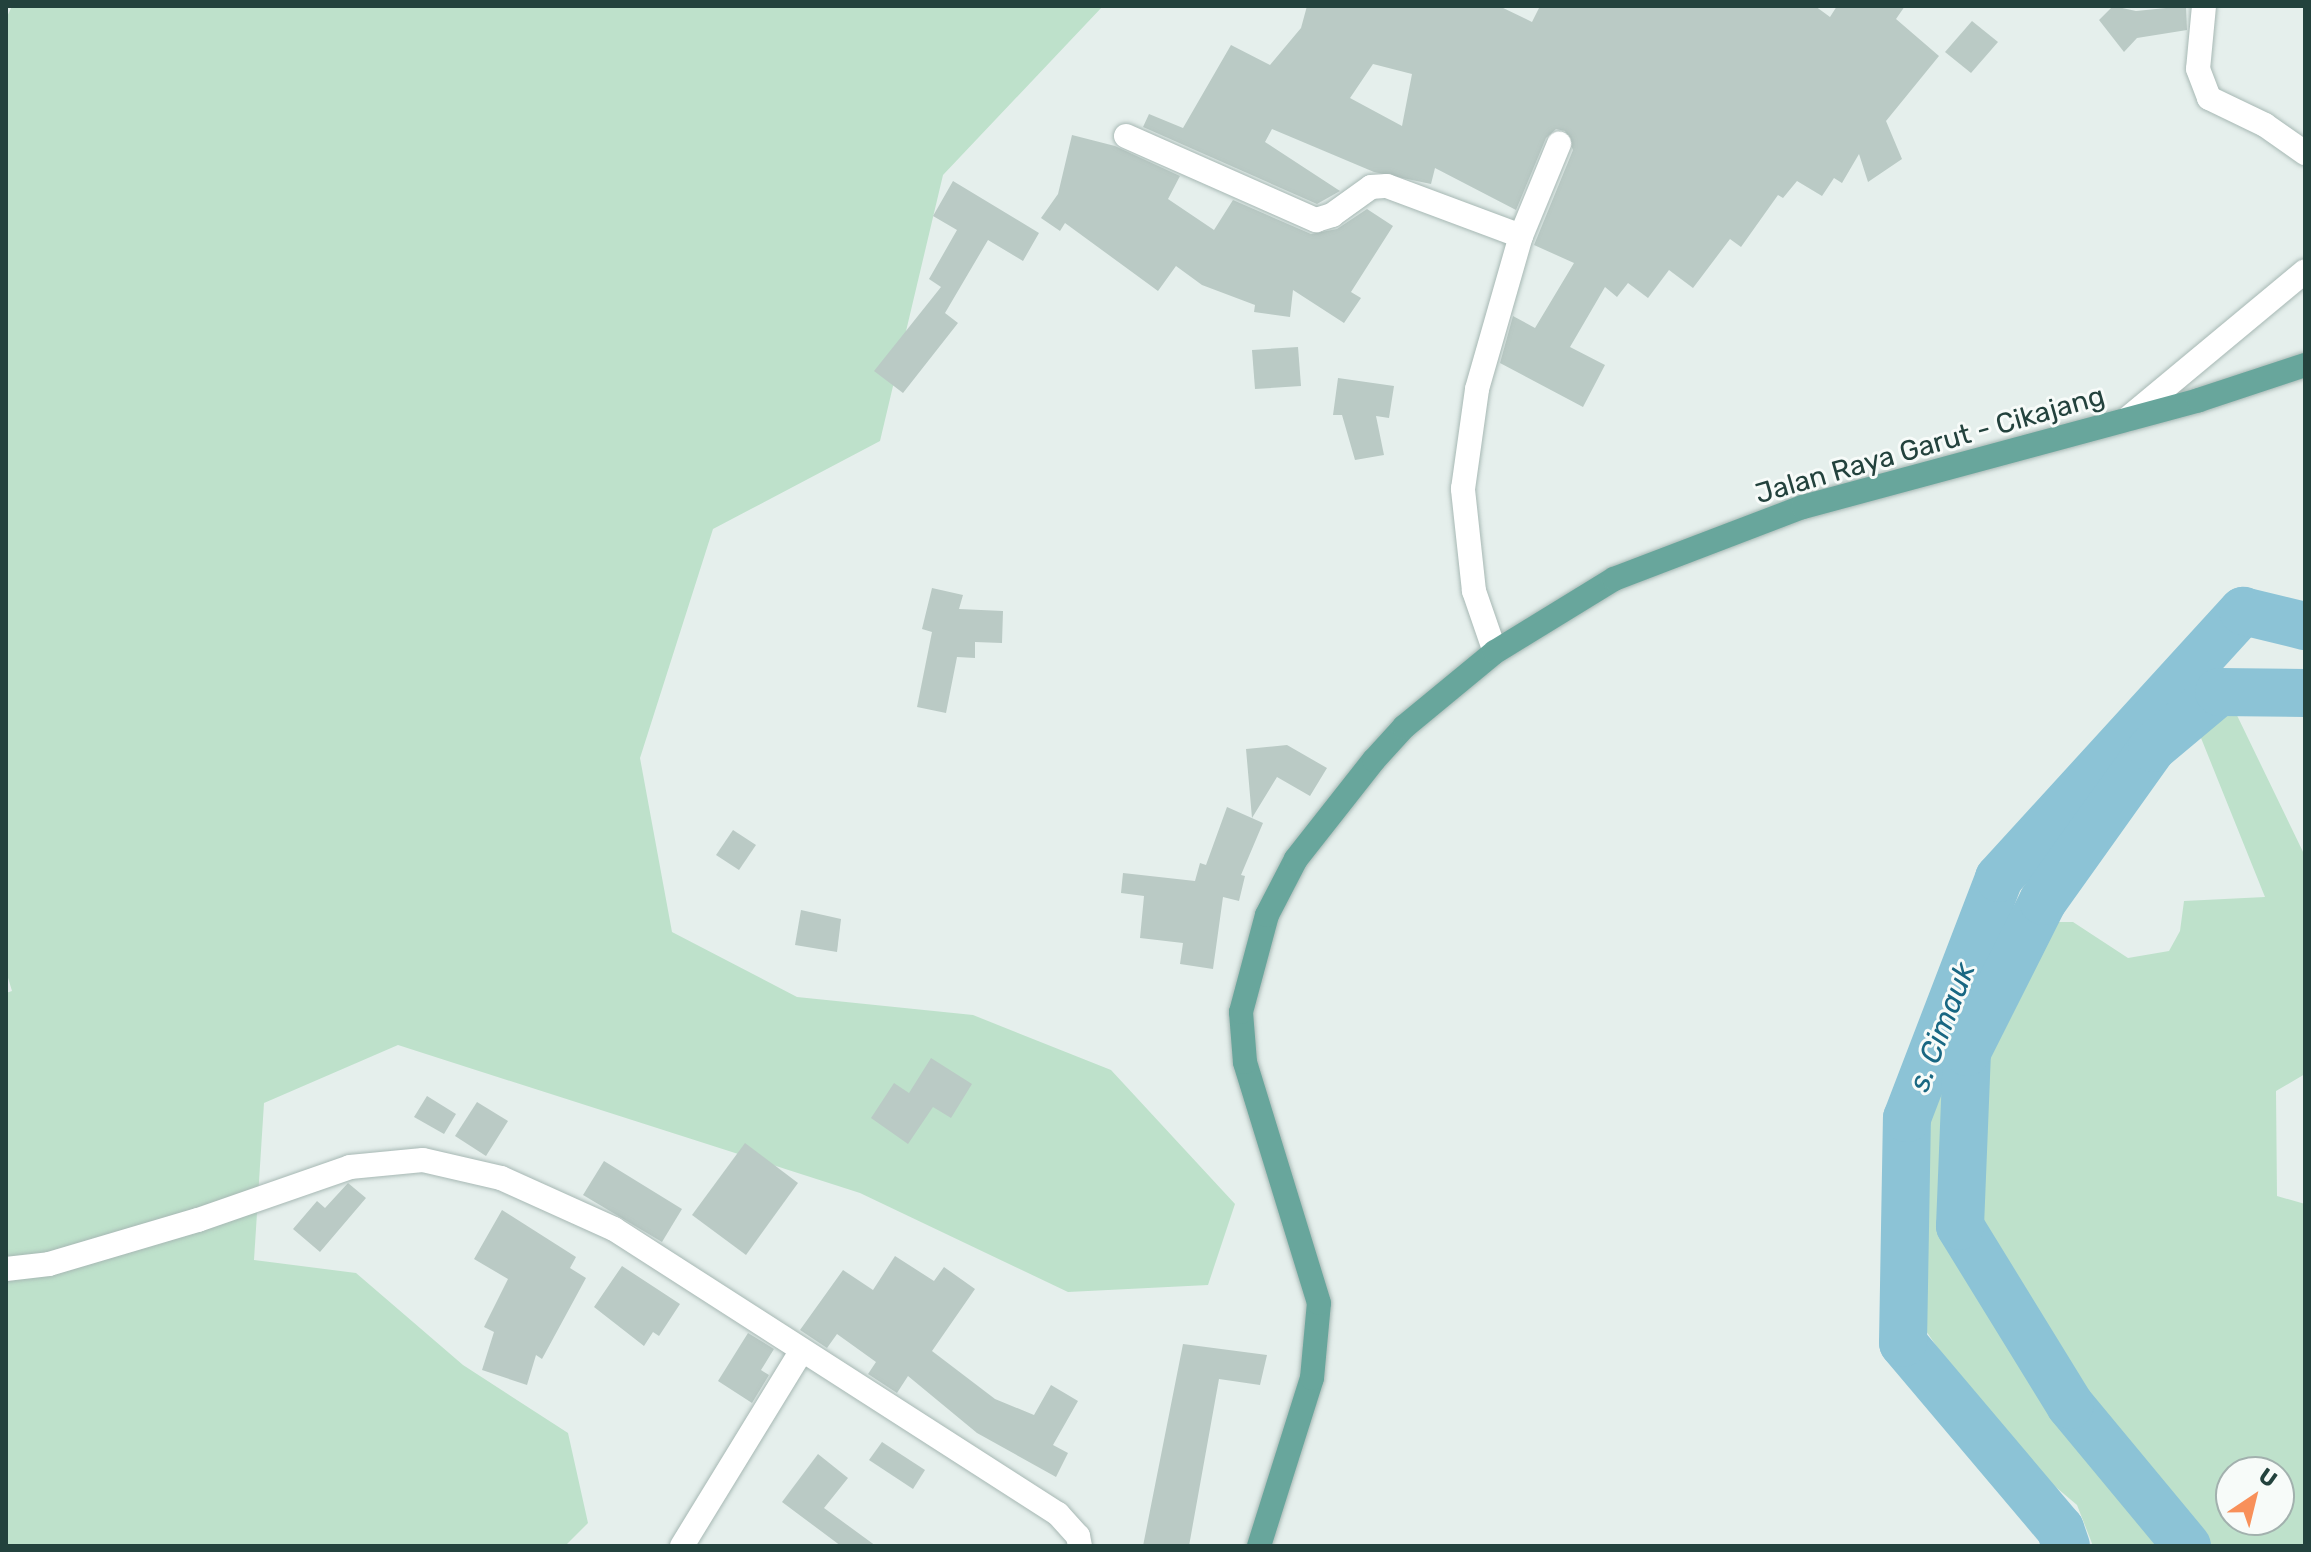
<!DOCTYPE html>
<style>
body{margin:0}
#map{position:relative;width:2311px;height:1552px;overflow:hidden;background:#e5efec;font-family:Rubik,sans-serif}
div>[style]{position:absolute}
.green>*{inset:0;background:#bee1cb}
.river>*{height:48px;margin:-24px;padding:0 24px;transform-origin:24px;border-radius:24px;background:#8cc3d6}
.building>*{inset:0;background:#bacac5}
.roads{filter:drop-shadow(0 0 2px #a7b8b4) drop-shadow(0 0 2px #a7b8b4)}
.minor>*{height:24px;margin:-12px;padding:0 12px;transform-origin:12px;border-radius:12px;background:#fff}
.primary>*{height:24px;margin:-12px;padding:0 12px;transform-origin:12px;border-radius:12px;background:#68a69c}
span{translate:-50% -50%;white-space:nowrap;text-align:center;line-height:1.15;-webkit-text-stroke:6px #f7fbf9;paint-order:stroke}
.street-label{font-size:28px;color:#23423d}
.water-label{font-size:30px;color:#196782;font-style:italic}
.frame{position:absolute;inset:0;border:8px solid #23423d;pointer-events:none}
.north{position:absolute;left:2215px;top:1456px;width:80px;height:80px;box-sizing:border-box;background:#f7fbf9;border:2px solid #a2b1ae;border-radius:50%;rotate:35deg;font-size:22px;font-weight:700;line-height:32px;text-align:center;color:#23423d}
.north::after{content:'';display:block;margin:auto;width:28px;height:36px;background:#f8905a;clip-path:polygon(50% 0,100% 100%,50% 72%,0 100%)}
</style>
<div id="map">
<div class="green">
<div style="clip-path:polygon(12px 6px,1103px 6px,943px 175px,880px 441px,713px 529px,640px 758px,672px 932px,797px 997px,973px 1015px,1111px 1070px,1235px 1204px,1208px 1285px,1068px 1292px,860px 1193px,398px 1045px,264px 1103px,254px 1260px,356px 1273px,463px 1365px,568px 1433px,588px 1523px,565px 1546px,6px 1546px,6px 993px,12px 991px,6px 971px,6px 19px)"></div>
<div style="clip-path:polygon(evenodd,2232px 705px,2305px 856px,2305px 1074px,2276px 1091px,2277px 1196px,2305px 1204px,2305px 1546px,2093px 1546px,2077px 1505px,2001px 1441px,1920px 1322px,1924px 1132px,1967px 1017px,2011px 922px,2073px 922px,2128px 958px,2169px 951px,2180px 931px,2184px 901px,2265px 897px,2199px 733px,2232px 705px,2231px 1472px,2279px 1472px,2279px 1520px,2231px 1520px,2231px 1472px)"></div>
</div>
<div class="river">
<div style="left:2066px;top:1546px;width:18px;rotate:-109deg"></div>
<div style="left:2060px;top:1529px;width:243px;rotate:-130.2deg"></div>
<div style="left:1903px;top:1343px;width:225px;rotate:-89deg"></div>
<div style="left:1907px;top:1118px;width:257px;rotate:-69deg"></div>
<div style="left:1999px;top:878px;width:362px;rotate:-47.6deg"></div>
<div style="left:2243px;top:611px;width:64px;rotate:13.6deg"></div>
<div style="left:2187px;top:1546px;width:183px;rotate:-129.7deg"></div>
<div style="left:2070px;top:1405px;width:210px;rotate:-121.6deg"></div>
<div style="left:1960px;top:1226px;width:174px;rotate:-87.7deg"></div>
<div style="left:1967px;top:1052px;width:169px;rotate:-63.3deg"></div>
<div style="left:2043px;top:901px;width:188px;rotate:-54.5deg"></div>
<div style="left:2152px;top:748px;width:87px;rotate:-39.9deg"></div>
<div style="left:2219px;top:692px;width:86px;rotate:0.7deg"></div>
</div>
<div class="building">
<div style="clip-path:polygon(evenodd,1307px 6px,1499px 6px,1532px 22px,1540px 6px,1815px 6px,1830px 17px,1837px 6px,1905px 6px,1896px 19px,1939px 56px,1886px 121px,1902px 159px,1868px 182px,1859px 154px,1842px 183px,1834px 178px,1822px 196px,1797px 181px,1783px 198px,1778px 195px,1741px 247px,1730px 239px,1693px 288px,1669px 270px,1648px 298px,1628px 283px,1617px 297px,1605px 287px,1570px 347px,1605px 365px,1583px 407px,1500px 363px,1513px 316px,1535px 328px,1574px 263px,1534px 245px,1573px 150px,1565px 131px,1556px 129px,1546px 138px,1516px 210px,1435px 168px,1431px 184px,1374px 172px,1272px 129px,1265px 142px,1340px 191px,1317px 204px,1143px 127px,1149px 114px,1183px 128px,1231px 45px,1270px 65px,1301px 28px,1307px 6px,1373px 64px,1412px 74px,1402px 126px,1350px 98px,1373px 64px)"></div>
<div style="clip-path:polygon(2113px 6px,2136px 11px,2186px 6px,2187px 30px,2137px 38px,2124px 52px,2099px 20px)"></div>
<div style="clip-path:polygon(1972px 21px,1998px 42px,1971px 73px,1945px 52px)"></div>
<div style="clip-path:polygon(1072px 135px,1115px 146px,1180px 176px,1168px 199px,1214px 230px,1233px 200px,1311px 234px,1337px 229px,1367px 209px,1393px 226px,1351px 292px,1361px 298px,1344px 323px,1293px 290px,1290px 317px,1254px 312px,1255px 305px,1202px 285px,1176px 266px,1158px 291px,1065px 223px,1060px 231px,1041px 218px,1058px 194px)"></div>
<div style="clip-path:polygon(953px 181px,1039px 233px,1023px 261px,988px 240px,945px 313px,958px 323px,903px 393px,874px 371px,941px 287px,929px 279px,957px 230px,933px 216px)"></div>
<div style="clip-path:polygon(1298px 347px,1301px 386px,1255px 389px,1252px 350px)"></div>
<div style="clip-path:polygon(1338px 378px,1394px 386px,1389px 418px,1376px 416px,1384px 455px,1355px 460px,1342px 415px,1333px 415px)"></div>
<div style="clip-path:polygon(932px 588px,963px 595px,959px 609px,1003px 611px,1002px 643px,975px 642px,975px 658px,957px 657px,946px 713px,917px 707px,932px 632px,922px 629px)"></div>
<div style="clip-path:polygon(1287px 745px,1327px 768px,1310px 796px,1277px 777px,1252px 818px,1246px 749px)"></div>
<div style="clip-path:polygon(1227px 807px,1263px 823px,1241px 875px,1245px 876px,1239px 901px,1223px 897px,1213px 969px,1180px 964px,1183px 943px,1140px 938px,1144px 896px,1121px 893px,1123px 873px,1195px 881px,1200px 863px,1206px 865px)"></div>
<div style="clip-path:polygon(733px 830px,756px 845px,739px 870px,716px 855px)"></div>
<div style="clip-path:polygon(801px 910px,841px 919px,837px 952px,795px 945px)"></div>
<div style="clip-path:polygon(931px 1058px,972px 1084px,951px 1118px,933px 1107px,908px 1144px,871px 1118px,894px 1083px,909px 1093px)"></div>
<div style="clip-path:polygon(427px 1096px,456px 1114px,444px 1134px,414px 1117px)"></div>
<div style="clip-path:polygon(477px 1102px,508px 1121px,486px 1156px,455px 1136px)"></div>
<div style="clip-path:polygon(745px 1143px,798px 1183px,746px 1255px,692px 1215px)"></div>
<div style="clip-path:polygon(604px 1161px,682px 1209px,662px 1242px,583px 1195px)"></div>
<div style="clip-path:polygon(348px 1183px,366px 1198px,320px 1252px,293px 1229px,317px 1201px,325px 1208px)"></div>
<div style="clip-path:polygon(502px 1210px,576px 1257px,570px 1268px,586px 1278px,542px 1359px,536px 1355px,527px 1385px,482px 1370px,494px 1332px,484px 1327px,508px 1279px,474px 1259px)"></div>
<div style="clip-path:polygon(895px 1256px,934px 1281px,944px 1267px,975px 1289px,932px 1351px,995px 1399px,1034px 1415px,1051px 1385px,1078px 1401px,1053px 1445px,1068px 1453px,1056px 1477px,977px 1433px,908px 1376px,897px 1393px,868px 1374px,876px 1362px,837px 1334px,827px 1348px,800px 1330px,843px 1270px,873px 1290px)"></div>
<div style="clip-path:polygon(622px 1266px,680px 1304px,659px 1336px,653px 1332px,644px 1346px,594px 1307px)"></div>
<div style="clip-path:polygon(748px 1333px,774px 1349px,761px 1370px,769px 1375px,752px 1403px,718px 1381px)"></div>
<div style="clip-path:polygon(1183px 1344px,1267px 1355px,1260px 1385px,1219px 1379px,1189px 1546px,1143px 1546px)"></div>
<div style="clip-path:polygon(882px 1442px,925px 1470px,913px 1489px,869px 1460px)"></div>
<div style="clip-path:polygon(818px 1454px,848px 1478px,824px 1508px,876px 1546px,841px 1546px,782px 1502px)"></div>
</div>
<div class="roads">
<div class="minor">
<div style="left:2204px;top:6px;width:63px;rotate:95.4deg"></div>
<div style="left:2198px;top:69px;width:31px;rotate:69deg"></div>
<div style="left:2209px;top:98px;width:62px;rotate:25.7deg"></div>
<div style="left:2265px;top:125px;width:49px;rotate:35deg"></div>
<div style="left:1126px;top:136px;width:208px;rotate:23.9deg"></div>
<div style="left:1316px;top:220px;width:17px;rotate:-17deg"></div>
<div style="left:1332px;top:215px;width:48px;rotate:-35.7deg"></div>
<div style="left:1371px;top:187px;width:16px;rotate:-4deg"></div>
<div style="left:1387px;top:186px;width:143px;rotate:20.5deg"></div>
<div style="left:2127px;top:419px;width:231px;rotate:-39.7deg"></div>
<div style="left:1495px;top:652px;width:65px;rotate:-109deg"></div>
<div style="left:1474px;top:591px;width:103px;rotate:-96.2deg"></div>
<div style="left:1463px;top:489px;width:101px;rotate:-82deg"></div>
<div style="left:1477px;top:389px;width:159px;rotate:-74deg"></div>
<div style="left:1521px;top:236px;width:100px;rotate:-67.6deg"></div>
<div style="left:6px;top:1269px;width:43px;rotate:-6.6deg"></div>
<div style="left:49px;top:1264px;width:155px;rotate:-16.5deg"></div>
<div style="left:198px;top:1220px;width:161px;rotate:-19.2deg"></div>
<div style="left:350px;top:1167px;width:73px;rotate:-5.5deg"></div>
<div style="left:423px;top:1160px;width:80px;rotate:13deg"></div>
<div style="left:501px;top:1178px;width:124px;rotate:24.3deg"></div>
<div style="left:614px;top:1229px;width:528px;rotate:32.7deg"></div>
<div style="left:1058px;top:1514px;width:30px;rotate:48deg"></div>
<div style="left:1078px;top:1536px;width:10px;rotate:79deg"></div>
<div style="left:682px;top:1546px;width:228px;rotate:-58.5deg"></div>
</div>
<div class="primary">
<div style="left:1259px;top:1546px;width:176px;rotate:-72.5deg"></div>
<div style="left:1312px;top:1378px;width:75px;rotate:-84.7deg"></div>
<div style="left:1319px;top:1303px;width:252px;rotate:-107.1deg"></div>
<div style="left:1245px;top:1062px;width:50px;rotate:-94.6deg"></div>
<div style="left:1241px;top:1012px;width:100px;rotate:-75deg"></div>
<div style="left:1267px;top:915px;width:63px;rotate:-62.6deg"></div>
<div style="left:1296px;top:859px;width:126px;rotate:-51.8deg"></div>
<div style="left:1374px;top:760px;width:45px;rotate:-47.7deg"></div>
<div style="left:1404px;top:727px;width:118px;rotate:-39.5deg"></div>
<div style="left:1495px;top:652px;width:140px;rotate:-31.5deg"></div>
<div style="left:1614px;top:579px;width:202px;rotate:-20.9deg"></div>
<div style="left:1803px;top:507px;width:410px;rotate:-15.1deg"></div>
<div style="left:2199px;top:400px;width:112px;rotate:-18.3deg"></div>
</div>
</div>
<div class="street-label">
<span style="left:1930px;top:445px;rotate:-16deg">Jalan Raya Garut - Cikajang</span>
</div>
<div class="water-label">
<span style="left:1942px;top:1027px;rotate:-69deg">s. Cimauk</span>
</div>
<div class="frame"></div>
<div class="north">U</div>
</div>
